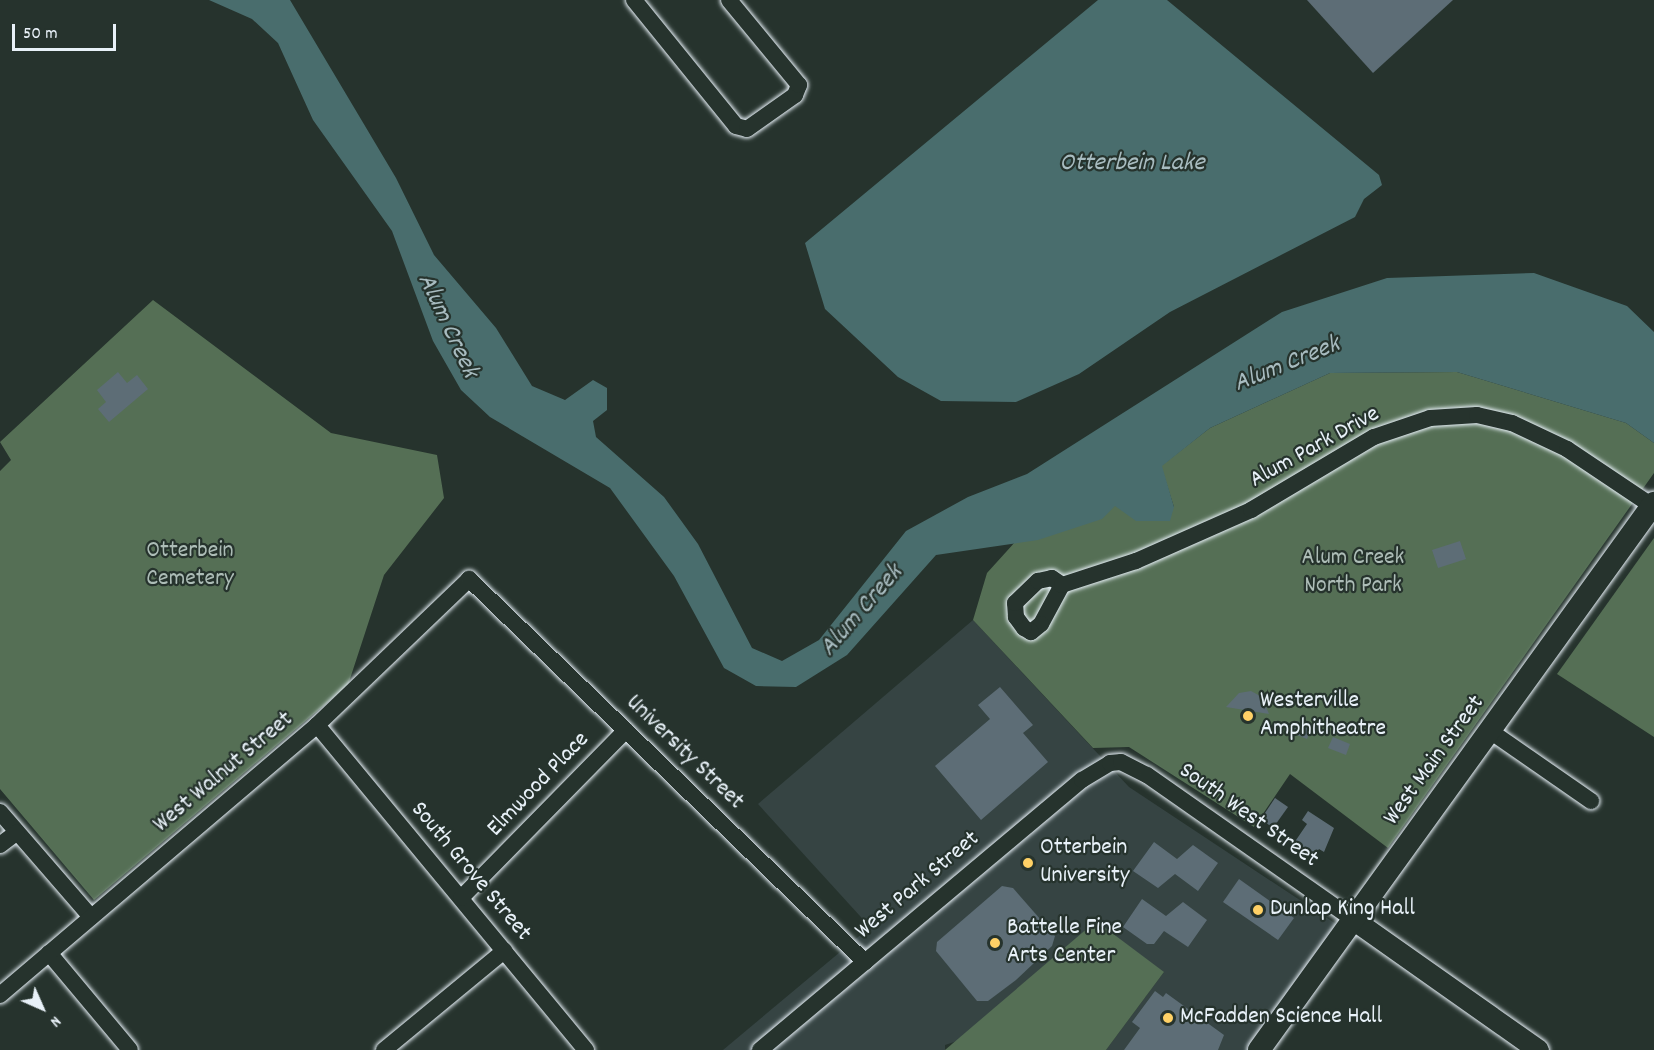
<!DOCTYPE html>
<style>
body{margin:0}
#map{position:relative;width:1654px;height:1050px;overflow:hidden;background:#26332d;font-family:Dekko,sans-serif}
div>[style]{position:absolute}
.built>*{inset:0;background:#364443}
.green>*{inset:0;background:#556f55}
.water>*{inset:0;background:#496d6d}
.building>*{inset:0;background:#5d6d76}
.roads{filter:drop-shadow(0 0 2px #e8f1f8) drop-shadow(0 0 2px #e8f1f8)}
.minor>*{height:16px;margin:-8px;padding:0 8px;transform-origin:8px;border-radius:8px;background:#26332d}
.tertiary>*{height:21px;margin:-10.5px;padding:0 10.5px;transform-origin:10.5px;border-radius:10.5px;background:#26332d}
.secondary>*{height:22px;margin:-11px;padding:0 11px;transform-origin:11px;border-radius:11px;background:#26332d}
.dots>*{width:16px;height:16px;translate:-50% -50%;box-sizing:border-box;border:3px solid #26332d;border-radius:50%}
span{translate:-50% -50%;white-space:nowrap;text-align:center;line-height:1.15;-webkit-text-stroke:4.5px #26332d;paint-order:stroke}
.street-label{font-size:24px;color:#e8f1f8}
.park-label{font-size:24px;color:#adbdb7}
.poi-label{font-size:24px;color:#e8f1f8}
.left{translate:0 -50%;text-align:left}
.water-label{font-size:26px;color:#a8bcc0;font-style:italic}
.north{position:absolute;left:12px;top:978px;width:60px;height:60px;-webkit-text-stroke:4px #26332d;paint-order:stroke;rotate:135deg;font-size:16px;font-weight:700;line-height:24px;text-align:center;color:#e8f1f8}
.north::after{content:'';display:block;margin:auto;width:21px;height:27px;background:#e8f1f8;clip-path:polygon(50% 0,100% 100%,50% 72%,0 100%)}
.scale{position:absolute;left:12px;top:24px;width:104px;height:27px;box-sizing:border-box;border:3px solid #e8f1f8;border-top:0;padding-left:8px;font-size:18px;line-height:21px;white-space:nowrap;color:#e8f1f8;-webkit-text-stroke:4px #26332d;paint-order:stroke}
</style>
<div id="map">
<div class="built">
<div style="clip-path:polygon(973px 620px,1129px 787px,1339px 926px,1250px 1050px,1106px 1050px,1164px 972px,945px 1045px,945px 1050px,723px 1050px,870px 927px,758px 804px)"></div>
</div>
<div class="green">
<div style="clip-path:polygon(153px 300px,331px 433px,437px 455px,444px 498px,384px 575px,348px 685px,94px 900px,0 789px,0 471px,11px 460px,0 442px)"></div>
<div style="clip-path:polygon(1457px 372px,1626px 423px,1654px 443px,1654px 473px,1388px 848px,1290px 774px,1254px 827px,1129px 747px,1093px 748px,973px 620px,987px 573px,1061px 491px,1174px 507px,1161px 466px,1210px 428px,1330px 373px)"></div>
<div style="clip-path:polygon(1654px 538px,1654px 737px,1557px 674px)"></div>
<div style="clip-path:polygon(1096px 921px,1164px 972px,1106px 1050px,945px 1050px)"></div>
</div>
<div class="water">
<div style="clip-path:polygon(209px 0,290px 0,396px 178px,434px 255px,496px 328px,532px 386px,565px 400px,593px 380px,607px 388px,607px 410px,593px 421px,596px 437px,664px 497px,698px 544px,752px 648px,782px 661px,819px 640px,906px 531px,968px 497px,1027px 474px,1282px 312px,1387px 278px,1534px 273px,1627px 306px,1654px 332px,1654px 443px,1626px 423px,1457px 372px,1330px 373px,1210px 428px,1162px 466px,1174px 507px,1170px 521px,1136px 521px,1115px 506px,1102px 519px,1038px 540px,936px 555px,847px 655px,796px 687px,756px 686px,724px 668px,674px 576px,610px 488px,490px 417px,461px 390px,433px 341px,392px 231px,313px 120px,278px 43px,252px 19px)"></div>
<div style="clip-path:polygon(1098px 0,1167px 0,1379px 175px,1382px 185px,1364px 199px,1355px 217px,1170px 312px,1079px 374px,1016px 402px,941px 401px,898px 377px,825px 309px,805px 243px)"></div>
</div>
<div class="building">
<div style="clip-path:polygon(1307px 0,1453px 0,1373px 73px)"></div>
<div style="clip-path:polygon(118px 372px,127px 383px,137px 375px,148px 389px,109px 422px,98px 409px,106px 402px,97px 390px)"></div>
<div style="clip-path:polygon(1460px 541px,1466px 559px,1438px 568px,1432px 550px)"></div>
<div style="clip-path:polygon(1000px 687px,1033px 725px,1023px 733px,1048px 762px,981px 820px,935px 766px,990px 719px,978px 705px)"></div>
<div style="clip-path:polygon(1251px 691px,1262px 697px,1269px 714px,1226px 707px,1239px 693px)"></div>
<div style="clip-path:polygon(1297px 721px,1312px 727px,1307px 739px,1292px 733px)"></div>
<div style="clip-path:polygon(1333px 737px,1350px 744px,1346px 755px,1328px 748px)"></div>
<div style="clip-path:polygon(1275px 798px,1288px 807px,1273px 828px,1261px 819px)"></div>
<div style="clip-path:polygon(1308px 811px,1334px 828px,1324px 852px,1319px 849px,1314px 856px,1294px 843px,1307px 824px,1302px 820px)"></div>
<div style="clip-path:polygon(1154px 842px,1177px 859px,1193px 845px,1218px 863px,1198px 891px,1175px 874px,1158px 888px,1133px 871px)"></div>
<div style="clip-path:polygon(1239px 879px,1294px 918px,1278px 940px,1223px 902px)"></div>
<div style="clip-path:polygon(1002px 886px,1013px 888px,1055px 936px,1052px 946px,1016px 980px,988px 1001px,977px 1001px,936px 951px,937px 942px)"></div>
<div style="clip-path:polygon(1142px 899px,1166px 916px,1183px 902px,1207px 920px,1188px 947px,1164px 931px,1154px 944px,1147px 944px,1123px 927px)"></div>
<div style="clip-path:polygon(1155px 991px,1163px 997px,1166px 993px,1224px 1035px,1218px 1050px,1124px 1050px,1140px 1028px,1132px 1022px)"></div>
</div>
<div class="roads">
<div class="minor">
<div style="left:634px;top:0;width:162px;rotate:51deg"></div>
<div style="left:736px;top:126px;width:11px;rotate:15deg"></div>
<div style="left:747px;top:129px;width:59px;rotate:-35.3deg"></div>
<div style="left:795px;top:95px;width:11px;rotate:-68deg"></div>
<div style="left:799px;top:85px;width:110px;rotate:-129.5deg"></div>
<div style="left:1062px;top:585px;width:44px;rotate:118.3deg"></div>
<div style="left:1041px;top:624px;width:13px;rotate:141deg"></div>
<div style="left:1031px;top:632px;width:8px;rotate:-150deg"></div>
<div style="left:1024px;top:628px;width:14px;rotate:-126deg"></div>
<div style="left:1016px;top:617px;width:14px;rotate:-94deg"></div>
<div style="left:1015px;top:603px;width:32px;rotate:-44deg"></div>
<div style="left:1038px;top:581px;width:14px;rotate:-12deg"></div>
<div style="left:1052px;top:578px;width:12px;rotate:35deg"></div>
<div style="left:1062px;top:585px;width:78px;rotate:-18deg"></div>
<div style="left:1136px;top:561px;width:126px;rotate:-23.9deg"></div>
<div style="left:1251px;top:510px;width:143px;rotate:-30.7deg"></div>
<div style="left:1374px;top:437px;width:59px;rotate:-18.7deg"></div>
<div style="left:1430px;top:418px;width:47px;rotate:-3.7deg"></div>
<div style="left:1477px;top:415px;width:36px;rotate:13deg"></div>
<div style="left:1512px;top:423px;width:61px;rotate:25.3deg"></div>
<div style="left:1567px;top:449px;width:102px;rotate:33.8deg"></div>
<div style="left:317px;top:725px;width:422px;rotate:50.4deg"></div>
<div style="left:1490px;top:731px;width:123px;rotate:34.7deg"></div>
<div style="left:0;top:812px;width:139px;rotate:49.1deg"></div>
<div style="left:0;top:845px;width:21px;rotate:-37deg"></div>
<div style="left:461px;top:898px;width:235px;rotate:-45.5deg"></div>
<div style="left:49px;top:953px;width:126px;rotate:50.1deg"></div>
<div style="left:0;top:995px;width:416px;rotate:-40.4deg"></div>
<div style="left:317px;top:725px;width:211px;rotate:-43.8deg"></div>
<div style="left:469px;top:579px;width:551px;rotate:44.04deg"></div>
<div style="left:384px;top:1050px;width:156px;rotate:-39.5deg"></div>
<div style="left:760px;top:1050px;width:420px;rotate:-40deg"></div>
<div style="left:1082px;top:780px;width:33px;rotate:-31deg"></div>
<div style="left:1110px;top:763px;width:11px;rotate:-5deg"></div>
<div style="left:1121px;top:762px;width:29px;rotate:27deg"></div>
<div style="left:1147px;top:775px;width:253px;rotate:35deg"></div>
</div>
<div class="tertiary">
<div style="left:1354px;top:920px;width:225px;rotate:35.2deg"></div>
</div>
<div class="secondary">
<div style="left:1259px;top:1050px;width:675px;rotate:-54.17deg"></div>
</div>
</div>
<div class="dots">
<div style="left:1248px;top:716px;background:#ffd166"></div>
<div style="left:1028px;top:863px;background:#ffd166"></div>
<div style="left:1258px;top:910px;background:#ffd166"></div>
<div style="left:995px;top:943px;background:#ffd166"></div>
<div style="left:1168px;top:1018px;background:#ffd166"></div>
</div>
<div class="street-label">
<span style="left:1315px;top:448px;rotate:-29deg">Alum Park Drive</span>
<span style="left:684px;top:753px;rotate:44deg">University Street</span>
<span style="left:1435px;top:761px;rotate:-54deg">West Main Street</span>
<span style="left:224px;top:773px;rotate:-40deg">West Walnut Street</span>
<span style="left:539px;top:785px;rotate:-46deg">Elmwood Place</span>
<span style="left:1248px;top:816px;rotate:35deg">South West Street</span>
<span style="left:470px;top:872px;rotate:50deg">South Grove Street</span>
<span style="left:918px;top:886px;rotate:-40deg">West Park Street</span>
</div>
<div class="park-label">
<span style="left:190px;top:566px">Otterbein<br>Cemetery</span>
<span style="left:1353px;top:573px">Alum Creek<br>North Park</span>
</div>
<div class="poi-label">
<span class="left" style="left:1260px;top:716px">Westerville<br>Amphitheatre</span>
<span class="left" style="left:1040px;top:863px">Otterbein<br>University</span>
<span class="left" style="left:1270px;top:910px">Dunlap King Hall</span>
<span class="left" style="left:1007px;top:943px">Battelle Fine<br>Arts Center</span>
<span class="left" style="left:1180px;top:1018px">McFadden Science Hall</span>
</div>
<div class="water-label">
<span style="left:1132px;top:164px">Otterbein Lake</span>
<span style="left:447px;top:326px;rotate:65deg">Alum Creek</span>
<span style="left:1287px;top:365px;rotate:-22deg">Alum Creek</span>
<span style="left:862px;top:611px;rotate:-49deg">Alum Creek</span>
</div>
<div class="north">N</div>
<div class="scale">50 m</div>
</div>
